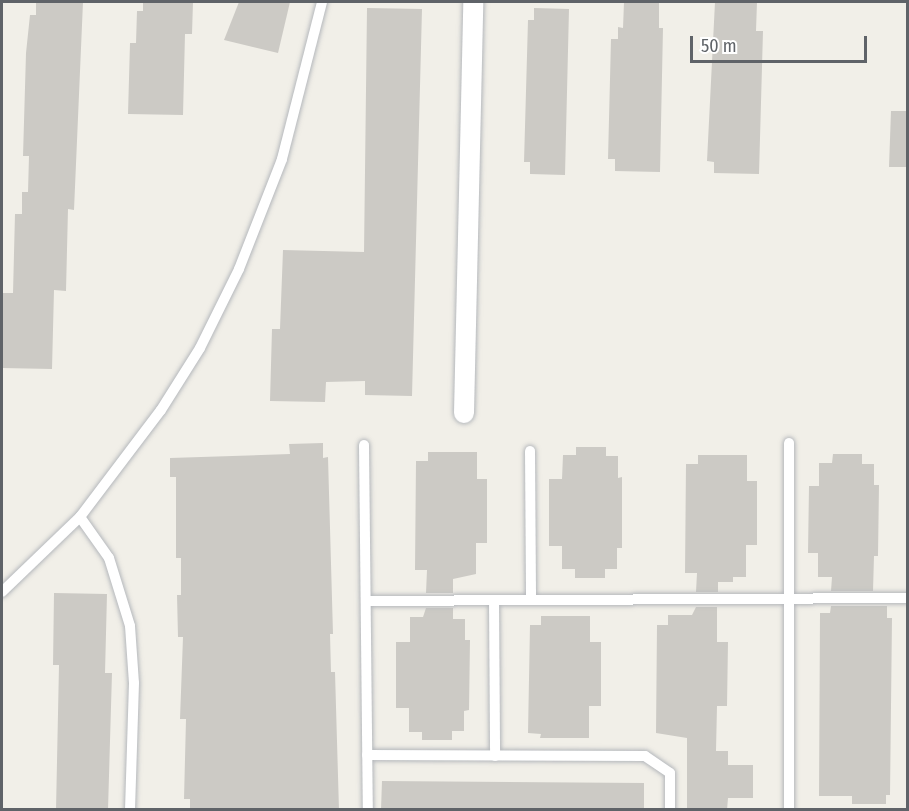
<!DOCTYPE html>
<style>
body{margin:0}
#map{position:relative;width:909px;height:811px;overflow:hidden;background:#f1efe8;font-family:"Fira Sans Condensed",sans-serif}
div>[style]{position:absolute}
.building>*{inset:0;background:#cccac5}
.roads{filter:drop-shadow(0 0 2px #b5b8bc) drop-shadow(0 0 2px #b5b8bc)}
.service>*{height:10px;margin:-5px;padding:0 5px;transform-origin:5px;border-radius:5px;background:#fff}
.minor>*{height:20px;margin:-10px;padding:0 10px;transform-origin:10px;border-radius:10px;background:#fff}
span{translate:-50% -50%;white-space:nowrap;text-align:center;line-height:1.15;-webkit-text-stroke:4.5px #fff;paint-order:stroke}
.frame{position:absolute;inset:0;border:3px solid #5f6368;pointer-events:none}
.scale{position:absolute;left:690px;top:36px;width:177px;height:27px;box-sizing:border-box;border:3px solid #5f6368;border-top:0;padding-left:8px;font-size:18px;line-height:21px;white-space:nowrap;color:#5f6368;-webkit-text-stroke:4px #fff;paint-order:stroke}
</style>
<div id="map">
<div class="building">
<div style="clip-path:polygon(36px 2px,83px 2px,74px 210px,68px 209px,66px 291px,54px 290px,52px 369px,2px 368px,2px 293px,13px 293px,15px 214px,22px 214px,22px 192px,28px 192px,29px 156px,23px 156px,26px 53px,30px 15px,36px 15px)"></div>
<div style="clip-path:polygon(143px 2px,193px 2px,192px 34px,185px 34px,183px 115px,128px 114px,130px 43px,136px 43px,137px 11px,143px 11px)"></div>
<div style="clip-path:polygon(239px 2px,290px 2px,278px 53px,224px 40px)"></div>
<div style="clip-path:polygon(624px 2px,659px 2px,659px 28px,663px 28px,660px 172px,615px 171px,615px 159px,608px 159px,611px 39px,618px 39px,618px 27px,623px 28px)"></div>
<div style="clip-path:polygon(715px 2px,757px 2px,756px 31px,763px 31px,759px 174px,714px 173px,714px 162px,707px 161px)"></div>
<div style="clip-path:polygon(367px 8px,422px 9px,412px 396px,365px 395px,365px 381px,326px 382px,325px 402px,270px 401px,272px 329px,280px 329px,283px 250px,364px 252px)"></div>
<div style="clip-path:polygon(534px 8px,569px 9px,565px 175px,530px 174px,530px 162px,524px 162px,528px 20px,534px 20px)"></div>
<div style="clip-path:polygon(891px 111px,908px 111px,908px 167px,889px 167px)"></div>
<div style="clip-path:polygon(323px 443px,323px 458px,328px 457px,333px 634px,330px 634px,331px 672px,335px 672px,339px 810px,190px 810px,190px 799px,184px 799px,186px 719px,180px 719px,183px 637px,178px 637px,177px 595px,181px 595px,181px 558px,176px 558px,176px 477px,170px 477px,170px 458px,290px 454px,289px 444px)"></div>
<div style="clip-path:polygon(576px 447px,606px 447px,606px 456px,618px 456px,618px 478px,622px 477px,622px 548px,617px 548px,617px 569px,605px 569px,605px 578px,575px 578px,575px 569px,562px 569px,562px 546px,549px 546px,549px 479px,562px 479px,563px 455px,576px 455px)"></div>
<div style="clip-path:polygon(428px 452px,477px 452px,477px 479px,487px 479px,487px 543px,476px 543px,476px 574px,453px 579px,453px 593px,426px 593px,427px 570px,415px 570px,416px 461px,428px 461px)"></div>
<div style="clip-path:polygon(833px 454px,862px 454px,862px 464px,874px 464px,874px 485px,879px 485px,878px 556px,874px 556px,873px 591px,831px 591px,832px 577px,818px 577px,818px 553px,808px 553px,809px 486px,819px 486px,819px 463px,832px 463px)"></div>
<div style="clip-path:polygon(698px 455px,747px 455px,747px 481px,757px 481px,757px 545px,746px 545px,746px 577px,733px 577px,733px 582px,718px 582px,718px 592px,696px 592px,697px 573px,685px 573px,686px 464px,698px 464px)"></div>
<div style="clip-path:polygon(54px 593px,107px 594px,105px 673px,112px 673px,108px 810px,56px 810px,59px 665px,53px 665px)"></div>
<div style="clip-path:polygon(831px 606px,887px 606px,887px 618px,892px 618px,890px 795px,886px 795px,886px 804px,852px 804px,852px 796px,819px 796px,820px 613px,830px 613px)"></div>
<div style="clip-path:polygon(696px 607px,717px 607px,717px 642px,728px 642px,727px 706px,717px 706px,716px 751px,728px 751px,728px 765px,753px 765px,753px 798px,728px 798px,727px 810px,687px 810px,687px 738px,656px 733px,657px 625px,668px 625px,668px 615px,692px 615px)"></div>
<div style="clip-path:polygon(426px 608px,453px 608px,453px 619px,465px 619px,465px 640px,470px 640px,469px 710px,464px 711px,464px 731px,452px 731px,452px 740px,422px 740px,422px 732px,409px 732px,409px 708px,396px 708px,396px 642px,410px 642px,410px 617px,423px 617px)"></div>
<div style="clip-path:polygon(541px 616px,590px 616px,590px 642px,601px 642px,601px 706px,589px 706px,589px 738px,540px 738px,541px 734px,528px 733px,530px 625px,541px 625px)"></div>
<div style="clip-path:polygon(382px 781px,644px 783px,644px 810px,381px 810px)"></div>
</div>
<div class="roads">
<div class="service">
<div style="left:789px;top:443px;width:367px;rotate:90deg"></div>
<div style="left:364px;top:445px;width:365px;rotate:89.4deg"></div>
<div style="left:530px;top:451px;width:149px;rotate:89.6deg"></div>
<div style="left:80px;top:517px;width:50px;rotate:54.7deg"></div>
<div style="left:109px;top:558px;width:71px;rotate:72.8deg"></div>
<div style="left:130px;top:626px;width:57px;rotate:86deg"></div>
<div style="left:134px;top:683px;width:127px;rotate:91.8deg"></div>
<div style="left:2px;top:592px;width:108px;rotate:-43.9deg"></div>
<div style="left:80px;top:517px;width:134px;rotate:-52.9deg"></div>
<div style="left:161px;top:410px;width:73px;rotate:-57.8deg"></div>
<div style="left:200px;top:348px;width:88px;rotate:-63.7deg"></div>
<div style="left:239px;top:269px;width:118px;rotate:-68.6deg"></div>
<div style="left:282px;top:159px;width:162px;rotate:-75.7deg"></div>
<div style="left:494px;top:600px;width:156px;rotate:89.6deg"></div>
<div style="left:366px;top:601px;width:542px;rotate:-0.32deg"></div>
<div style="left:367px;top:755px;width:278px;rotate:0.2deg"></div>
<div style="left:645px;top:756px;width:30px;rotate:34deg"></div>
<div style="left:670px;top:773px;width:37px;rotate:90deg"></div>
</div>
<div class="minor">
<div style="left:464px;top:413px;width:411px;rotate:-88.7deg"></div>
</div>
</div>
<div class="frame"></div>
<div class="scale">50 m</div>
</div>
